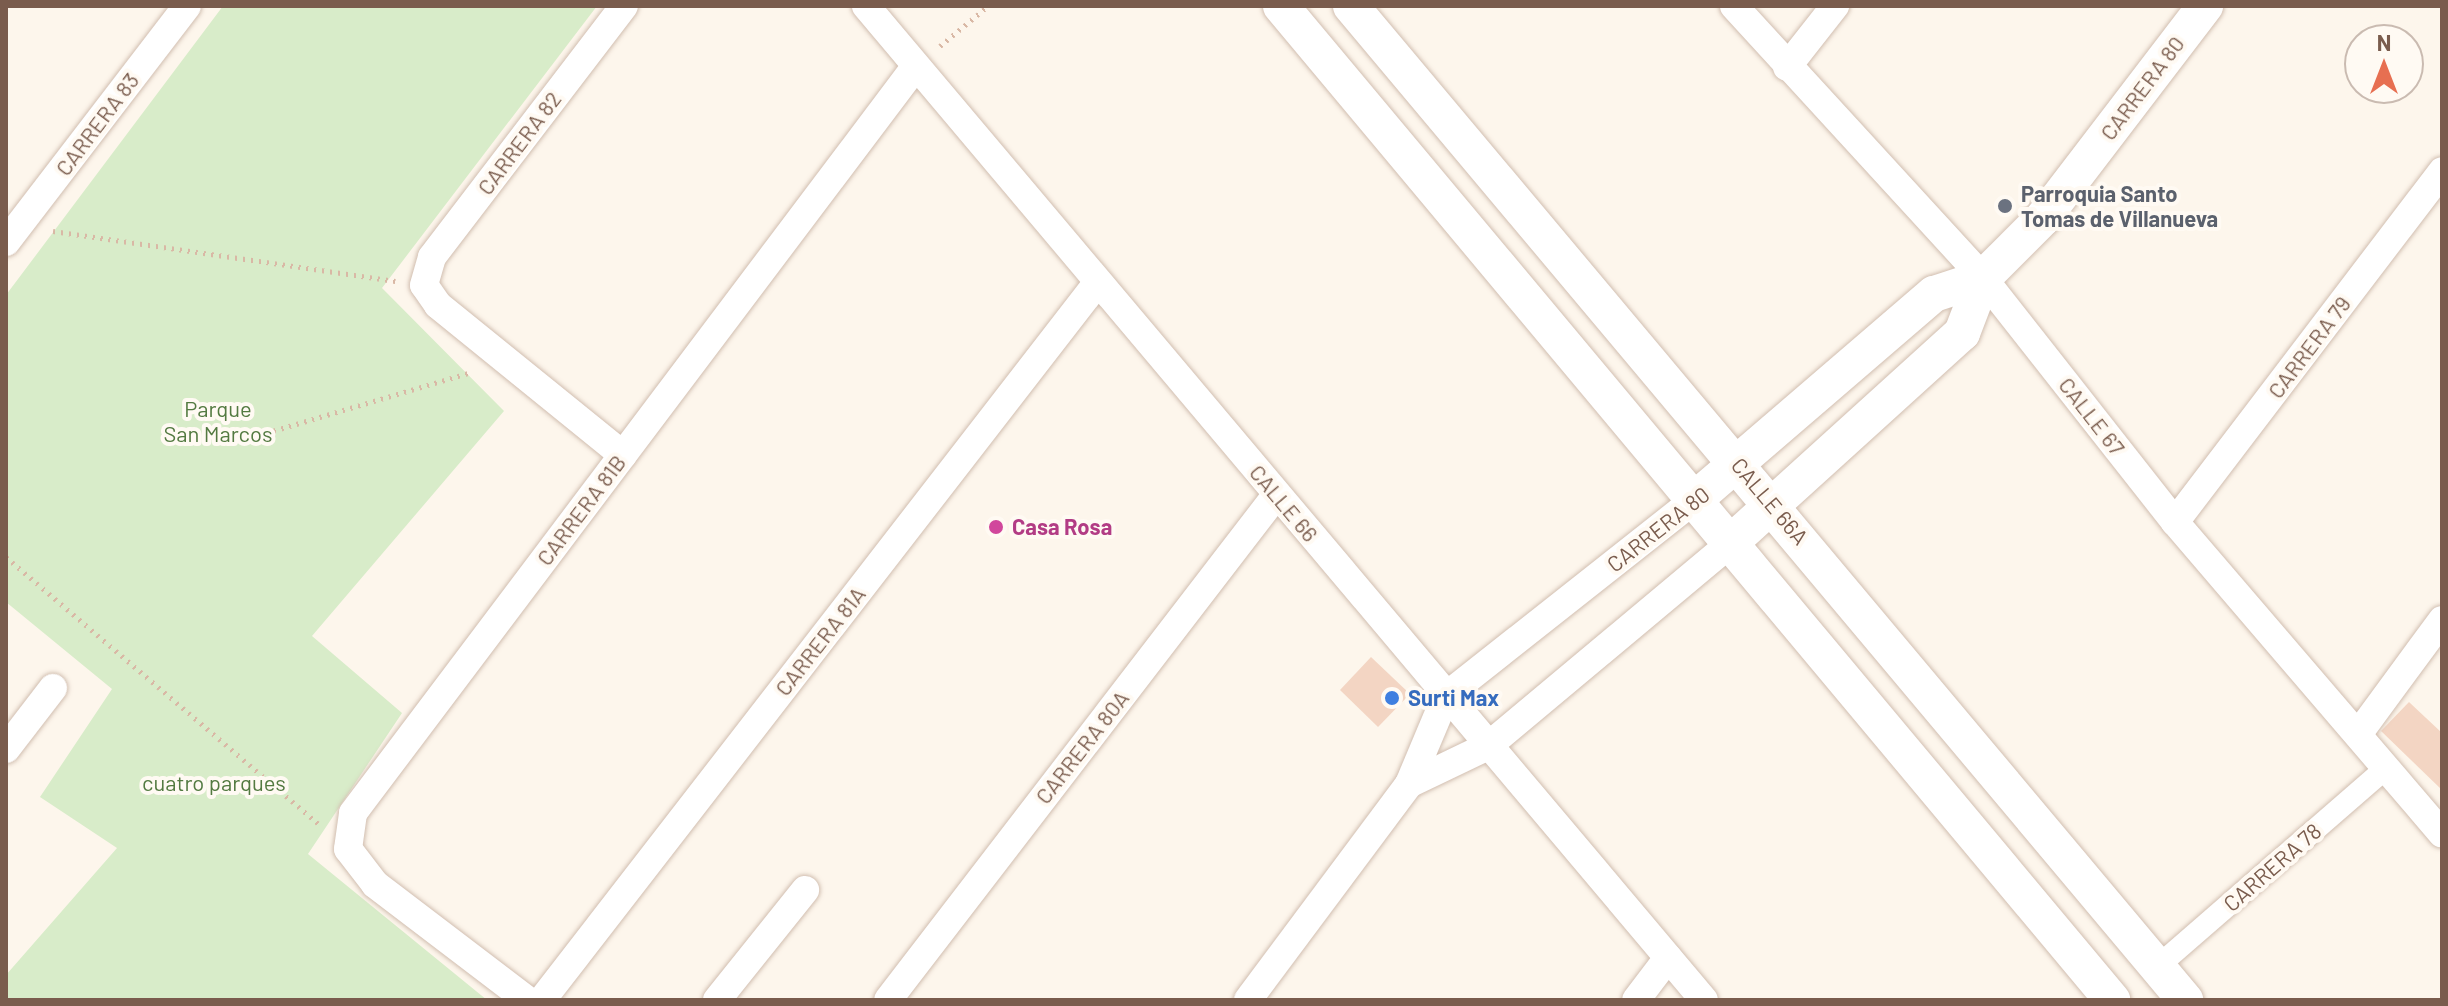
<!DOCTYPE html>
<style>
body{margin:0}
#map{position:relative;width:2448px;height:1006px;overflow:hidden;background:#fdf6ec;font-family:Barlow,sans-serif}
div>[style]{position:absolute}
.green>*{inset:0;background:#d8ecc9}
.building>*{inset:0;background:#f3d5c3}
.path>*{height:5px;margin-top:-2.5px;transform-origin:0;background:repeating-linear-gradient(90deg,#d9b8a5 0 2px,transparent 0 8px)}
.roads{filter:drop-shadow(0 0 2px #d1beb0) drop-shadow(0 0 2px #d1beb0)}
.pedestrian>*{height:22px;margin:-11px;padding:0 11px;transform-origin:11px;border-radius:11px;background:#fff}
.minor>*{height:28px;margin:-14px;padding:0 14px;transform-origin:14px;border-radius:14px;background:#fff}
.tertiary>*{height:36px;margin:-18px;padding:0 18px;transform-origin:18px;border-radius:18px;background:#fff}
.dots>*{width:22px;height:22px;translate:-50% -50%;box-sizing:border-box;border:4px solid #fffaf3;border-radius:50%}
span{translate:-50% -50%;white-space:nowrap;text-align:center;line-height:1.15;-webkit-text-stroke:8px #fffaf3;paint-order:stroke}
.street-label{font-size:22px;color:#7a5c4d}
.worship-label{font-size:22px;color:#5b616d;font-weight:700}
.left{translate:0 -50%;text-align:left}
.park-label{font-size:22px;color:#537a41}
.hotel-label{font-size:22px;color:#b23c85;font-weight:700}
.shop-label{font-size:22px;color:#366cbe;font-weight:700}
.frame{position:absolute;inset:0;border:8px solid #7a5c4d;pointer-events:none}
.north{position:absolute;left:2344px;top:24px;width:80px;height:80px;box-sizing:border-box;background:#fffaf3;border:2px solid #cabbb1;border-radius:50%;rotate:0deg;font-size:22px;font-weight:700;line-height:32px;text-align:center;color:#7a5c4d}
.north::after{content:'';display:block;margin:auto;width:28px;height:36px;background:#e76f51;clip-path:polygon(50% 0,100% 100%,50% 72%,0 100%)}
</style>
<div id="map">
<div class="green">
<div style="clip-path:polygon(223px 6px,597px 6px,382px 288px,504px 411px,312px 636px,402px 713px,308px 854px,487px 1000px,6px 1000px,6px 975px,117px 848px,40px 797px,112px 689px,6px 602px,6px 295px)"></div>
</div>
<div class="building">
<div style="clip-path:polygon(1371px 657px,1410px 694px,1378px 727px,1340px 690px)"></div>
<div style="clip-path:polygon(2409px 702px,2442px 733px,2442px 790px,2381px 731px)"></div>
</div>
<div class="path">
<div style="left:940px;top:46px;width:62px;rotate:-39.8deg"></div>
<div style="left:53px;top:231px;width:346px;rotate:8.3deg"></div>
<div style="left:266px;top:433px;width:215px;rotate:-16.5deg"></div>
<div style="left:6px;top:557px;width:413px;rotate:40.5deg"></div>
</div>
<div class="roads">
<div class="pedestrian">
<div style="left:2157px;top:967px;width:305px;rotate:-41deg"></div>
</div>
<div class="minor">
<div style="left:866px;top:6px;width:1300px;rotate:49.87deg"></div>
<div style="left:1734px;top:6px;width:369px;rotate:47.5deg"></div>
<div style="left:1983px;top:278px;width:310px;rotate:51.8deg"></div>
<div style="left:2175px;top:522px;width:410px;rotate:49.4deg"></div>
<div style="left:1787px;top:67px;width:78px;rotate:-51.8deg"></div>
<div style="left:6px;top:242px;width:297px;rotate:-52.5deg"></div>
<div style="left:623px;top:455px;width:238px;rotate:-141deg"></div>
<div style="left:438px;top:305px;width:24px;rotate:-125deg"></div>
<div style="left:424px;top:285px;width:29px;rotate:-74deg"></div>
<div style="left:432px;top:257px;width:316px;rotate:-52.6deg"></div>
<div style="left:2175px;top:522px;width:441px;rotate:-52.7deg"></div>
<div style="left:2359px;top:733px;width:140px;rotate:-53.7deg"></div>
<div style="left:6px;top:749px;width:77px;rotate:-52.4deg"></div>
<div style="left:1409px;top:784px;width:88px;rotate:-25.7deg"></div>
<div style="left:1488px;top:746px;width:313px;rotate:-39.9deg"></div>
<div style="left:527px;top:1000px;width:191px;rotate:-142.7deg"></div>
<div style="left:375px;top:884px;width:44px;rotate:-127.6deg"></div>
<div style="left:348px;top:849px;width:36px;rotate:-82deg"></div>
<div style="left:353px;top:813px;width:935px;rotate:-53deg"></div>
<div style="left:542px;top:1000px;width:908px;rotate:-52.25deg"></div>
<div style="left:717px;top:1000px;width:141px;rotate:-51.3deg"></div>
<div style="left:888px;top:1000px;width:638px;rotate:-52.45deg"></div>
<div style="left:1248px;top:1000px;width:269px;rotate:-53.3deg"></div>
<div style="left:1409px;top:784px;width:95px;rotate:-67.2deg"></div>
<div style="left:1446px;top:696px;width:315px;rotate:-38.3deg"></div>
<div style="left:1636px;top:1000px;width:53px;rotate:-52.7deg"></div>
</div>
<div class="tertiary">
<div style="left:1281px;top:6px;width:1296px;rotate:50.1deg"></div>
<div style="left:1351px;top:6px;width:1298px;rotate:50deg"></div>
<div style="left:1693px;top:501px;width:318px;rotate:-40.7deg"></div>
<div style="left:1934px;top:294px;width:52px;rotate:-18.1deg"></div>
<div style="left:1728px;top:545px;width:316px;rotate:-42.2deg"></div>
<div style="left:1962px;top:333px;width:59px;rotate:-69.1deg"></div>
<div style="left:1983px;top:278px;width:85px;rotate:-45deg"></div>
<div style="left:2043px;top:218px;width:267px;rotate:-52.6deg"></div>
</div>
</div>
<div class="dots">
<div style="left:2005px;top:206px;background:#6b7280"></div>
<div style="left:996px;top:527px;background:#d1479c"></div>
<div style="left:1392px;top:698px;background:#3f7fe0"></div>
</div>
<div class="street-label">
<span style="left:2142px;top:88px;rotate:-53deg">CARRERA 80</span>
<span style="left:97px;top:124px;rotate:-53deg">CARRERA 83</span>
<span style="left:519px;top:143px;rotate:-53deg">CARRERA 82</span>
<span style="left:2309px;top:347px;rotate:-53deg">CARRERA 79</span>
<span style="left:2092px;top:416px;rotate:52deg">CALLE 67</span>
<span style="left:1770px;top:501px;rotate:50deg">CALLE 66A</span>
<span style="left:1284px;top:503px;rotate:50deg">CALLE 66</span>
<span style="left:581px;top:510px;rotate:-53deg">CARRERA 81B</span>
<span style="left:1658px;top:529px;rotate:-38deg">CARRERA 80</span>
<span style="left:820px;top:641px;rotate:-52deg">CARRERA 81A</span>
<span style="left:1082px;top:747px;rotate:-52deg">CARRERA 80A</span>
<span style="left:2272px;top:867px;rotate:-41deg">CARRERA 78</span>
</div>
<div class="worship-label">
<span class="left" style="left:2021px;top:206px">Parroquia Santo<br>Tomas de Villanueva</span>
</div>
<div class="park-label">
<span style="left:218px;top:421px">Parque<br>San Marcos</span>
<span style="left:214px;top:783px">cuatro parques</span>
</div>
<div class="hotel-label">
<span class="left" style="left:1012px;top:527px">Casa Rosa</span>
</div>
<div class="shop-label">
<span class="left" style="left:1408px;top:698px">Surti Max</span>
</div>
<div class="frame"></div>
<div class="north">N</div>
</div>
